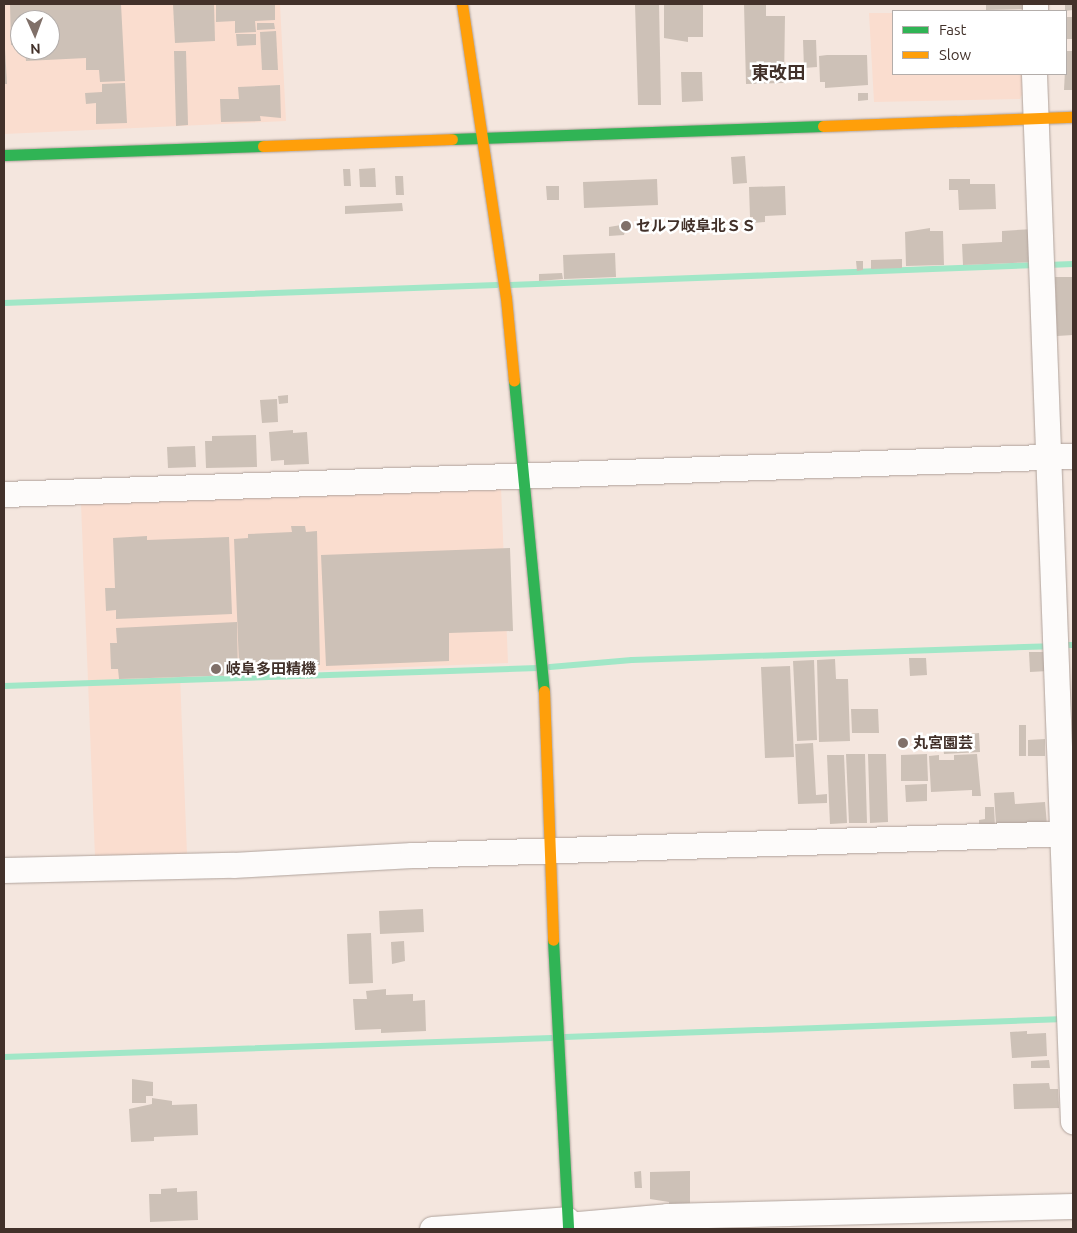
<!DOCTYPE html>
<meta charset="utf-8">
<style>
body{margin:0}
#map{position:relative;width:1077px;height:1233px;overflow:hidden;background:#f4e6de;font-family:Ubuntu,"Noto Sans JP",sans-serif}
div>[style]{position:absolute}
.built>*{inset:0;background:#faddcf}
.stream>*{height:6px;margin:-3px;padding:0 3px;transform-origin:3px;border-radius:3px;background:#a1e7c7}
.building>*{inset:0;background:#cdc1b7}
.roads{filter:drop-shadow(0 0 1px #b0a39c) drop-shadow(0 0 1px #b0a39c)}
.street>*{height:25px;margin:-12.5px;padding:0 12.5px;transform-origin:12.5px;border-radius:12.5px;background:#fdfbfa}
.fast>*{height:11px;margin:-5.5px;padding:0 5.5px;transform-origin:5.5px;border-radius:5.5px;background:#30b455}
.slow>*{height:11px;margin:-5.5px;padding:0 5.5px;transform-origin:5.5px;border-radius:5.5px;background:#ff9f0a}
.dots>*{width:14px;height:14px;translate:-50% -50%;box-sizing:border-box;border:2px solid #fff;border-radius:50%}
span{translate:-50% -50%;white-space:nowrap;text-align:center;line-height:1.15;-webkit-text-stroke:5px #fff;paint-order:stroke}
.poi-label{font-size:15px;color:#42312a;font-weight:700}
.left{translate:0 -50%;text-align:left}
.quarter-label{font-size:18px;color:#42312a;font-weight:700}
.frame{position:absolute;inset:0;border:5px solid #42312a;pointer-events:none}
.legend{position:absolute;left:892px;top:10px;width:175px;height:65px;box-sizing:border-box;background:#fff;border:1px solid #b3adaa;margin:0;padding:6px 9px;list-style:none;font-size:15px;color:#42312a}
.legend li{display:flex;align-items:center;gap:10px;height:25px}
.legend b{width:25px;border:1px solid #b3adaa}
.north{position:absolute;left:10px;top:10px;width:50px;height:50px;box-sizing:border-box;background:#fff;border:1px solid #b3adaa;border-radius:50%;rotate:178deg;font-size:14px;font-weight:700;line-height:20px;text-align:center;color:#42312a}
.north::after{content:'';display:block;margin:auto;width:18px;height:22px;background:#807069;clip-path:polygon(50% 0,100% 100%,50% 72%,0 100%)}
</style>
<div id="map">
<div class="built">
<div style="clip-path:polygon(evenodd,4px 4px,280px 4px,286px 121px,4px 134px,4px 4px,20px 20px,50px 20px,50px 50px,20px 50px,20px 20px)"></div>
<div style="clip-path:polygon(869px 13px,893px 13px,893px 74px,1026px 74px,1025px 88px,1020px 99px,874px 102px)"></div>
<div style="clip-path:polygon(501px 487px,508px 663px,180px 676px,187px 854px,95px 857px,81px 504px)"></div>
</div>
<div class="stream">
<div style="left:1047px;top:265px;width:26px;rotate:-2deg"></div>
<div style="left:510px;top:285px;width:527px;rotate:-2.17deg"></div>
<div style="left:4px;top:303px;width:493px;rotate:-2.1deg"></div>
<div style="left:1060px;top:645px;width:13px"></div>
<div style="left:550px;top:667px;width:82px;rotate:-4.9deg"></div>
<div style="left:632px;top:660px;width:418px;rotate:-1.9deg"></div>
<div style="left:4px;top:686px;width:534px;rotate:-1.93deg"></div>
<div style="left:565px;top:1037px;width:500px;rotate:-2.06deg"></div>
<div style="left:4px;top:1057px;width:548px;rotate:-1.99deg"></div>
</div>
<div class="building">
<div style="clip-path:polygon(10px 4px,121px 4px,125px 81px,100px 82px,99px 70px,86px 70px,86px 58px,26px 61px,25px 50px,50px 50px,50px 20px,20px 20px,20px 44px,11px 45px)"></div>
<div style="clip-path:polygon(173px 4px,214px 4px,215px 41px,175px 43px)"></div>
<div style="clip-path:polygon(216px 4px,275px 4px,275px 20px,255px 21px,256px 32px,235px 33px,235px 21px,216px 22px)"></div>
<div style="clip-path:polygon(635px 4px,659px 4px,661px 105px,638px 105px)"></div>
<div style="clip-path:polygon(664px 4px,703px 4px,703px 37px,688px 37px,688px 42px,664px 38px)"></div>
<div style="clip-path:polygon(744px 4px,766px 4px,766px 16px,785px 16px,784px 83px,746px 84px)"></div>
<div style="clip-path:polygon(986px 4px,1027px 4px,1027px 9px,986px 10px)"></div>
<div style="clip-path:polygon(1047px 4px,1073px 4px,1073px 10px,1065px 11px,1065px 5px)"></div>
<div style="clip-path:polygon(1066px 17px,1073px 17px,1073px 39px,1066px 39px)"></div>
<div style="clip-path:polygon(257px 23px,274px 23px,275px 29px,257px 30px)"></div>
<div style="clip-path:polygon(4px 31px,7px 84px,4px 84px)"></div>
<div style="clip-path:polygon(276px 31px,278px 70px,262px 70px,260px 32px)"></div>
<div style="clip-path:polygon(236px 34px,256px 34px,256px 45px,237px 46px)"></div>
<div style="clip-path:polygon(803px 40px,816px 40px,817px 67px,804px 68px)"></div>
<div style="clip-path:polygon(174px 51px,186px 51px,188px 125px,176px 126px)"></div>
<div style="clip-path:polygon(1066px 51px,1073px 51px,1073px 90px,1064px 90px)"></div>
<div style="clip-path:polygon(827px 55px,867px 55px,868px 85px,825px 88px,825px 82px,820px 82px,819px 56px)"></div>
<div style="clip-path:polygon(681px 72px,702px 72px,703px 101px,682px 102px)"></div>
<div style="clip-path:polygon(125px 83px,127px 123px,96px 124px,96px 103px,86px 104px,85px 93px,102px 92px,102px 84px)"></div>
<div style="clip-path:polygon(280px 85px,281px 118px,260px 116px,261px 121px,221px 122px,220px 99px,239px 99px,238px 87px)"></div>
<div style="clip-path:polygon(858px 93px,868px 93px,868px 100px,858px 101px)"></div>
<div style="clip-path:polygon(745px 156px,747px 183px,733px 184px,731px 157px)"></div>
<div style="clip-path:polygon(375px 168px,376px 187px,360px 187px,359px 169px)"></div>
<div style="clip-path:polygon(343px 169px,350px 169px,351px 186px,344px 186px)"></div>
<div style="clip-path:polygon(395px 176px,403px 176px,404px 195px,396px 195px)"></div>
<div style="clip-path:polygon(657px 179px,658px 205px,584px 208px,583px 182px)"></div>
<div style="clip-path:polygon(949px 179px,970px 179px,970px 184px,995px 184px,996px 209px,959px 210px,958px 190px,949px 190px)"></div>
<div style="clip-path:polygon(546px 186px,559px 186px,559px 200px,547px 200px)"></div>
<div style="clip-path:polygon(785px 186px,786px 215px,765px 216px,765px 222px,753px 223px,753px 217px,750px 217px,749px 187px)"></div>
<div style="clip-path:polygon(402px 203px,403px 211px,345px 214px,345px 206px)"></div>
<div style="clip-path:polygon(627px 224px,624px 235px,609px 236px,609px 227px)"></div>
<div style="clip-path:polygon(930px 228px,930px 231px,943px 231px,944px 265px,906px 266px,905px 232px)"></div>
<div style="clip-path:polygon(1033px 229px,1035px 262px,963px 265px,962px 244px,1002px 242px,1002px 231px)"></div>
<div style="clip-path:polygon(615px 253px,616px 277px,564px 279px,563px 255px)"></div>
<div style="clip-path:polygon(902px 259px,902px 268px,871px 269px,871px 260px)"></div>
<div style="clip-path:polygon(856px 261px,863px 261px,863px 270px,857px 271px)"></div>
<div style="clip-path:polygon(562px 273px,563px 279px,539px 281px,539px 274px)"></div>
<div style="clip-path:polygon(1055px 277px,1073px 277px,1073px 335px,1057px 336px)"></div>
<div style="clip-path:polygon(288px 395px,288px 403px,279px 404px,278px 396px)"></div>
<div style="clip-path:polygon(277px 399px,278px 422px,262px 423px,260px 400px)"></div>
<div style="clip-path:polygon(293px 430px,293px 433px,307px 432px,309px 464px,284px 465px,284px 460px,271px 461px,269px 432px)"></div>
<div style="clip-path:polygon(256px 435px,257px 467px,206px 468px,205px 441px,212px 441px,212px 436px)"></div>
<div style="clip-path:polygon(195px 446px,196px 467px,168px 468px,167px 447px)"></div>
<div style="clip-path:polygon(291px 526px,305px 526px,306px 532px,317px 531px,320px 665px,239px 665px,234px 539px,248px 538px,248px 534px,292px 532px)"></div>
<div style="clip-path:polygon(147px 536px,147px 540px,229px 537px,232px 614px,116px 619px,116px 610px,106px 611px,105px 588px,115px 588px,113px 538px)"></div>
<div style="clip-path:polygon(510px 548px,513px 631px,449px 633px,449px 661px,326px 666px,321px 555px)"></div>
<div style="clip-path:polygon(237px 622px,238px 675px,119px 679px,118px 669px,111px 669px,110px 643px,117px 643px,116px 628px)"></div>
<div style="clip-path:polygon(1029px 652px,1047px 652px,1048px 671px,1030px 672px)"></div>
<div style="clip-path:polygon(909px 658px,926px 658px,927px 675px,910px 676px)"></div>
<div style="clip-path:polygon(835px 659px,836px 679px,848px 679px,850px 741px,819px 742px,817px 660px)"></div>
<div style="clip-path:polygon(814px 660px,817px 740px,797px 741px,793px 661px)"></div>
<div style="clip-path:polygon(790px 666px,794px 757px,765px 758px,761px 667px)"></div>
<div style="clip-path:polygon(851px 709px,878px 709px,879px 733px,852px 733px)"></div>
<div style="clip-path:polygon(1019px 725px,1026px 725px,1026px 756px,1019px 756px)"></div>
<div style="clip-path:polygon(979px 733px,980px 752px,944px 754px,943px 746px,958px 745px,957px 735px)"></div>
<div style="clip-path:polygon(1045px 739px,1045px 756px,1028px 756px,1028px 740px)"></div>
<div style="clip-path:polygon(813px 743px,816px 795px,827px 794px,827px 803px,798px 804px,795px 744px)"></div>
<div style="clip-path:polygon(846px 754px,865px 754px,867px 823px,849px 823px)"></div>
<div style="clip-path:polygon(868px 754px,886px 754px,888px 822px,870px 823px)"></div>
<div style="clip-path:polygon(927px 754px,928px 781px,901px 781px,901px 755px)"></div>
<div style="clip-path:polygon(977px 754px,981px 796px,972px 796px,972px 790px,931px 792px,929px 756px,939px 755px,939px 760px,954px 760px,954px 755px)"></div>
<div style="clip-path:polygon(827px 755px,844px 755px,847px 823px,830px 824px)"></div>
<div style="clip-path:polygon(927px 784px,927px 801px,906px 802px,905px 785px)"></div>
<div style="clip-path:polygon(1014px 792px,1015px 804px,1045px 802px,1047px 825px,996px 825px,994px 793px)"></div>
<div style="clip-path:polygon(985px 807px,994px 807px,995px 826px,979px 827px,979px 820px,985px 819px)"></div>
<div style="clip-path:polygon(423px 909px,424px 932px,380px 934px,379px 911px)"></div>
<div style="clip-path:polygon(371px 933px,373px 983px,349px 984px,347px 934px)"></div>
<div style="clip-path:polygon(404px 941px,405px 961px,392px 964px,391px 942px)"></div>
<div style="clip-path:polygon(386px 989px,386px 995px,413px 994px,413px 1001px,425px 1000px,426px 1031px,381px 1033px,381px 1029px,355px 1030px,353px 999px,367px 999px,366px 991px)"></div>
<div style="clip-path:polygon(1027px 1031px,1027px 1034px,1046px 1033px,1047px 1056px,1012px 1058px,1010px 1032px)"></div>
<div style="clip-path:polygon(1049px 1060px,1050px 1068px,1031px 1068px,1031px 1061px)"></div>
<div style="clip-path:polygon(132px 1079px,153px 1082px,153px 1096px,146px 1096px,146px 1103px,132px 1103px)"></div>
<div style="clip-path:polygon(1049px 1083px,1050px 1089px,1058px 1089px,1059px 1108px,1014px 1109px,1013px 1084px)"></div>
<div style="clip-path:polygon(152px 1098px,172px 1101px,172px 1105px,197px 1104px,198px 1135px,154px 1137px,154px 1141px,131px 1142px,129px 1109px,152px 1104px)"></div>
<div style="clip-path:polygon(641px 1171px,642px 1188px,635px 1188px,634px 1172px)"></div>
<div style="clip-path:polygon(690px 1171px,690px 1213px,669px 1213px,669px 1202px,650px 1199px,650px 1172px)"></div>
<div style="clip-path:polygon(177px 1188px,177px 1192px,197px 1191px,198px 1220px,150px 1222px,149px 1194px,161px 1194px,161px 1189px)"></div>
</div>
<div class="roads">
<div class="street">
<div style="left:1035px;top:11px;width:7px;rotate:-90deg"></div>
<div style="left:1034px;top:74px;width:1048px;rotate:87.87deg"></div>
<div style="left:4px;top:494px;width:1070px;rotate:-2.04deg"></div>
<div style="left:4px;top:870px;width:229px;rotate:-1.3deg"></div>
<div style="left:233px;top:865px;width:179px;rotate:-3.2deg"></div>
<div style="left:412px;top:855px;width:661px;rotate:-1.91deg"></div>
<div style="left:567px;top:1225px;width:100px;rotate:-5.1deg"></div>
<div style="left:667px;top:1216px;width:406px;rotate:-1.4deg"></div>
<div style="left:432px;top:1229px;width:135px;rotate:-4.2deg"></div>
</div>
<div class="fast">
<div style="left:452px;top:139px;width:371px;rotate:-2deg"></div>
<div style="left:4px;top:155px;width:259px;rotate:-2deg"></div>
<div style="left:514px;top:381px;width:311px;rotate:84.5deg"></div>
<div style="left:553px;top:940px;width:289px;rotate:87deg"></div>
</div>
<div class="slow">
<div style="left:462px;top:4px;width:297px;rotate:81.5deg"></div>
<div style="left:506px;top:298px;width:83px;rotate:84.5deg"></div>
<div style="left:823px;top:126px;width:250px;rotate:-2.1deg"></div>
<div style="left:263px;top:146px;width:189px;rotate:-2.1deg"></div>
<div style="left:544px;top:691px;width:249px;rotate:87.9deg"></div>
</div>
</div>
<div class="dots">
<div style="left:626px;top:226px;background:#807069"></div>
<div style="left:216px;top:669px;background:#807069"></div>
<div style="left:903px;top:743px;background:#807069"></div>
</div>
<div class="poi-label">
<span class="left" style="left:636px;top:226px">セルフ岐阜北ＳＳ</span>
<span class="left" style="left:226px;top:669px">岐阜多田精機</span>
<span class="left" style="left:913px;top:743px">丸宮園芸</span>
</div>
<div class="quarter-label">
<span style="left:778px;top:72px">東改田</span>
</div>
<div class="frame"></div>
<ul class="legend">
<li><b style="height:6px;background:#30b455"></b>Fast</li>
<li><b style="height:6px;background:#ff9f0a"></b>Slow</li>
</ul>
<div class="north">N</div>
</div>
